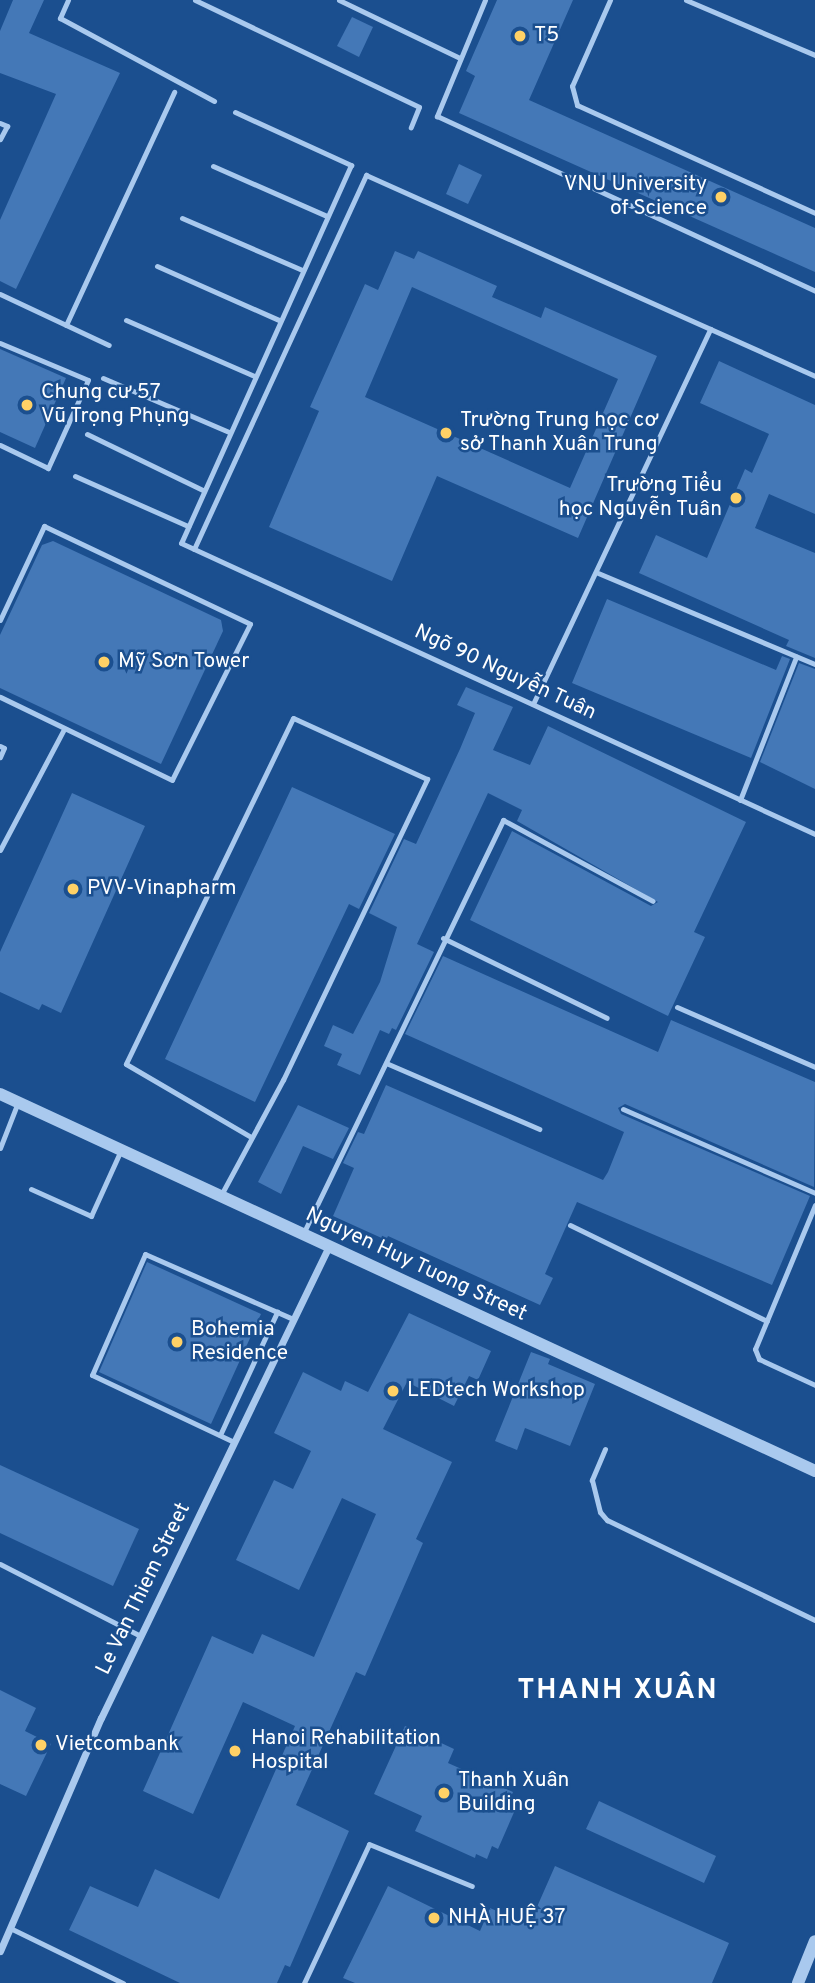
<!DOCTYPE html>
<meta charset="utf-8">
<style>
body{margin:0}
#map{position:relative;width:815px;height:1983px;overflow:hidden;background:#1b4f8f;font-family:Overpass,sans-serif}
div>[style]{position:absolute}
.building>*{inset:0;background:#4478b7}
.service>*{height:5px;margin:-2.5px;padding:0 2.5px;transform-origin:2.5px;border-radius:2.5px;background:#a9c9ee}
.minor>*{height:7px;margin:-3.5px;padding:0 3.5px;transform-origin:3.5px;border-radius:3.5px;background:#a9c9ee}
.tertiary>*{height:12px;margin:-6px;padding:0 6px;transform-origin:6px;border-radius:6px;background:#a9c9ee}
.dots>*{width:19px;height:19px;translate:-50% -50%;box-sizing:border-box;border:4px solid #1b4f8f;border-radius:50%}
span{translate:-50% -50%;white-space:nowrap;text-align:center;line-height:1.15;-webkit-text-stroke:5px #1b4f8f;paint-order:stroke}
.poi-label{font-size:21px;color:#fff}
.left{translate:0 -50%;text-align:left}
.right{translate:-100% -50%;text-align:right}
.street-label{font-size:21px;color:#fff}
.district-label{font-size:28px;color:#fff;font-weight:700;letter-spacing:2px}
</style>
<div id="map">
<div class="building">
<div style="clip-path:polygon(13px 0,44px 0,29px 33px,120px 73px,16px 289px,0 281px,0 220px,56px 94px,0 73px,0 31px)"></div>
<div style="clip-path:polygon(497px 0,573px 0,529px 100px,815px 228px,815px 272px,459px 113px,475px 76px,466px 71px)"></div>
<div style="clip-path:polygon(352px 17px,373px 27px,359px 57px,337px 46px)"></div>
<div style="clip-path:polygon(459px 164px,482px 175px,468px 204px,446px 194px)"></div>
<div style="clip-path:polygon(evenodd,395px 251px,414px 259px,418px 251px,497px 286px,492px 297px,541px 318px,545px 307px,657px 356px,578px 538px,437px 476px,392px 581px,269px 527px,319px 411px,310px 407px,365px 284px,378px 290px,395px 251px,412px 287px,618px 379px,570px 488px,365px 397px,412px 287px)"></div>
<div style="clip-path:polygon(0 349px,66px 378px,35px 448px,0 432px)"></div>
<div style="clip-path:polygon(719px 361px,815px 405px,815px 514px,769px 494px,755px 528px,815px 553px,815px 658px,786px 646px,789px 640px,639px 573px,656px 535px,707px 558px,745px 469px,752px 473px,769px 434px,700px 403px)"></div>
<div style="clip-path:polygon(53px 541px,221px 620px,223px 631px,161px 764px,0 688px,0 635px,42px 545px)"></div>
<div style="clip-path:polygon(607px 599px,776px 670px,782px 656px,790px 659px,751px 758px,572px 683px)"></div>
<div style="clip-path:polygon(799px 663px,815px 669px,815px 789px,760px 762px)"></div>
<div style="clip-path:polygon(466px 687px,513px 707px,493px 750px,530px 765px,548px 726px,746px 822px,694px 932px,705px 937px,668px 1016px,470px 920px,512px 831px,651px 906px,658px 902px,517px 821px,522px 810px,488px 793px,417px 944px,434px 952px,396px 1030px,392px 1028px,389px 1034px,380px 1030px,360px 1075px,337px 1065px,342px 1054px,324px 1046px,333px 1025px,353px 1034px,380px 982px,397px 927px,369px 913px,404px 839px,416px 844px,460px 749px,475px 713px,457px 705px)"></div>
<div style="clip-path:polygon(292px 787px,395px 834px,359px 909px,349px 904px,255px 1102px,165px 1059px)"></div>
<div style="clip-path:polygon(72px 793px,145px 826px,61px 1013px,42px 1004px,39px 1010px,0 992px,0 952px)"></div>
<div style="clip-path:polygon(443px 956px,658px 1052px,671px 1020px,815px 1082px,814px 1187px,625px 1104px,618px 1108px,621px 1114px,810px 1196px,772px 1285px,577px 1202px,545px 1274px,553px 1278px,540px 1305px,388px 1236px,386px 1240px,333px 1216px,354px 1168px,343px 1163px,358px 1132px,364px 1134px,386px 1085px,603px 1180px,608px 1172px,624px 1132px,405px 1034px)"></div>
<div style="clip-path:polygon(298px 1105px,349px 1128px,333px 1159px,303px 1146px,281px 1194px,258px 1182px)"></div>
<div style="clip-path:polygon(147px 1262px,261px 1314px,211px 1424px,99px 1372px)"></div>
<div style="clip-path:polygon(409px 1313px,491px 1351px,478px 1380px,469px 1376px,454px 1406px,407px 1382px,383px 1429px,452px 1462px,416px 1539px,423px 1543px,365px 1676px,356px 1672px,296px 1805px,349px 1831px,290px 1967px,285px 1965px,277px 1983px,180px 1983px,69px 1930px,90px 1886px,138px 1907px,155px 1869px,219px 1899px,295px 1726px,243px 1702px,193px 1814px,143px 1791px,212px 1636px,253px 1654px,262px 1634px,314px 1657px,376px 1514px,342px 1498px,299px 1590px,236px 1560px,274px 1480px,293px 1489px,311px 1451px,274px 1433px,303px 1372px,341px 1391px,345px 1381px,368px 1392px)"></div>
<div style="clip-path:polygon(531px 1352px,550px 1359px,548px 1364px,595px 1384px,570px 1446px,525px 1428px,517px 1450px,495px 1441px)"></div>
<div style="clip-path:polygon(0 1465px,139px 1529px,113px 1586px,0 1533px)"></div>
<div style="clip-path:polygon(0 1690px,36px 1708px,25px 1731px,51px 1744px,26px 1796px,0 1784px)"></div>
<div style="clip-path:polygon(405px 1726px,454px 1749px,448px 1763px,513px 1792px,507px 1806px,515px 1810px,498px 1849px,492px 1846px,487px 1859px,476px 1854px,475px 1858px,415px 1831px,422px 1816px,374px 1794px)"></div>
<div style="clip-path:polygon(599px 1801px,716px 1856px,704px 1883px,586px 1829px)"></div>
<div style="clip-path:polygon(555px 1866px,729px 1943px,712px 1983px,355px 1983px,343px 1978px,388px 1886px,480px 1931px,490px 1908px,529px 1925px)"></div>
</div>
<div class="service">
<div style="left:68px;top:0;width:20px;rotate:114deg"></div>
<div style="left:60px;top:18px;width:175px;rotate:28.3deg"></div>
<div style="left:195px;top:0;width:248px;rotate:25.5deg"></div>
<div style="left:419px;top:107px;width:22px;rotate:112deg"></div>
<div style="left:339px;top:0;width:134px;rotate:25.6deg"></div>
<div style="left:485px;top:0;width:126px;rotate:112.5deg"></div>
<div style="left:437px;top:116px;width:417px;rotate:24.8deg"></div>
<div style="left:610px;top:0;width:94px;rotate:113.8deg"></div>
<div style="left:572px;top:86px;width:20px;rotate:75deg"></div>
<div style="left:577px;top:105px;width:261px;rotate:24.4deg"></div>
<div style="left:686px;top:0;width:140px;rotate:23.1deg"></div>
<div style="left:235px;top:112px;width:128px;rotate:24.6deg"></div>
<div style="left:351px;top:165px;width:414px;rotate:114.2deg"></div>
<div style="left:181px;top:543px;width:698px;rotate:24.65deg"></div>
<div style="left:0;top:123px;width:8px;rotate:23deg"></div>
<div style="left:7px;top:126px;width:15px;rotate:118deg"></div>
<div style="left:213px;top:166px;width:124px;rotate:23.7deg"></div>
<div style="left:182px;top:218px;width:131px;rotate:23.4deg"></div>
<div style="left:157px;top:266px;width:133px;rotate:23.9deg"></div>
<div style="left:0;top:294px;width:120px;rotate:25.1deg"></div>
<div style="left:126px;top:320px;width:140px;rotate:23.6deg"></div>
<div style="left:66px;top:325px;width:257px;rotate:-65.1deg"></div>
<div style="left:0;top:343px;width:95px;rotate:22.8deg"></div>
<div style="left:88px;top:380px;width:97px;rotate:114.4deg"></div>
<div style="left:48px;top:468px;width:53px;rotate:-154.4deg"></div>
<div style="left:103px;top:378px;width:137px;rotate:23.2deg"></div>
<div style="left:87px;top:434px;width:129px;rotate:25.8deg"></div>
<div style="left:75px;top:476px;width:124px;rotate:23.9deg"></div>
<div style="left:194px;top:549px;width:412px;rotate:-65.3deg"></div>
<div style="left:366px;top:175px;width:492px;rotate:24.1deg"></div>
<div style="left:598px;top:573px;width:235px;rotate:22.8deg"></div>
<div style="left:0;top:620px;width:104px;rotate:-64.9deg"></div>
<div style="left:44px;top:526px;width:228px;rotate:25.4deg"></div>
<div style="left:250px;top:624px;width:174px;rotate:116.6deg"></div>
<div style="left:172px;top:780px;width:191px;rotate:-154.2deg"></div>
<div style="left:533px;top:704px;width:415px;rotate:-64.7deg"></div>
<div style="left:0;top:746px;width:4px;rotate:27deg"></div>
<div style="left:4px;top:748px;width:10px;rotate:114deg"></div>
<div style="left:740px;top:800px;width:154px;rotate:-68.6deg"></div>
<div style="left:0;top:850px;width:135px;rotate:-62.1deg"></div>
<div style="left:443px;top:938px;width:182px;rotate:26deg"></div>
<div style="left:677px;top:1007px;width:150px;rotate:23.5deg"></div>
<div style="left:386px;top:1063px;width:167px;rotate:23.3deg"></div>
<div style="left:623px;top:1109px;width:210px;rotate:23.6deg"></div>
<div style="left:0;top:1148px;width:49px;rotate:-68.6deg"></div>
<div style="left:31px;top:1189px;width:66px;rotate:24.2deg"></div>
<div style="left:91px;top:1216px;width:72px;rotate:-65.6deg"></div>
<div style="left:221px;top:1195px;width:131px;rotate:-61.7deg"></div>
<div style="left:283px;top:1080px;width:334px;rotate:-64.4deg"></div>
<div style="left:427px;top:779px;width:147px;rotate:-155.5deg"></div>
<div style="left:293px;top:718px;width:384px;rotate:115.8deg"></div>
<div style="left:126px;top:1064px;width:145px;rotate:30.3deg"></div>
<div style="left:815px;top:1205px;width:156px;rotate:112.6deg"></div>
<div style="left:755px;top:1349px;width:11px;rotate:68deg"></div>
<div style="left:759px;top:1359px;width:62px;rotate:24.9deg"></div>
<div style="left:570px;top:1225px;width:219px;rotate:26deg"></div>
<div style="left:303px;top:1234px;width:460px;rotate:-64.2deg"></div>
<div style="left:503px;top:820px;width:170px;rotate:28.4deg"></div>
<div style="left:220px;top:1435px;width:136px;rotate:-65.1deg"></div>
<div style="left:234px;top:1442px;width:157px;rotate:-154.7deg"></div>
<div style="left:92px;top:1375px;width:132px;rotate:-66.3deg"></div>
<div style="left:145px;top:1254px;width:162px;rotate:23.7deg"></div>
<div style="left:605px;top:1449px;width:34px;rotate:113deg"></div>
<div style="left:592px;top:1480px;width:33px;rotate:76deg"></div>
<div style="left:600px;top:1512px;width:11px;rotate:49deg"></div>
<div style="left:607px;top:1520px;width:231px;rotate:25.7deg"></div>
<div style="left:0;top:1564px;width:158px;rotate:27.1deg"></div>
<div style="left:10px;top:1928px;width:126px;rotate:26deg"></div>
<div style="left:304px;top:1983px;width:153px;rotate:-64.9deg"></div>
<div style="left:369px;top:1844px;width:111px;rotate:22.2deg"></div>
</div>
<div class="minor">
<div style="left:0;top:1951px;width:254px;rotate:-66.6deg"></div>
<div style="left:101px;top:1718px;width:524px;rotate:-64.22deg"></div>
</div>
<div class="tertiary">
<div style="left:0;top:1094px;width:898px;rotate:24.82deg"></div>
<div style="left:798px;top:1983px;width:45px;rotate:-68deg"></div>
</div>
<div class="dots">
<div style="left:520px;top:36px;background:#ffd166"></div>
<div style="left:721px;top:197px;background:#ffd166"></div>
<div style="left:27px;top:405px;background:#ffd166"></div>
<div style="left:446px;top:433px;background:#ffd166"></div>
<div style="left:736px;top:498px;background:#ffd166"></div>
<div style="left:104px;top:662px;background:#ffd166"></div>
<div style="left:73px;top:889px;background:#ffd166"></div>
<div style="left:177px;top:1342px;background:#ffd166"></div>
<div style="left:393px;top:1391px;background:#ffd166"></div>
<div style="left:41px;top:1745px;background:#ffd166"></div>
<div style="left:235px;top:1751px;background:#ffd166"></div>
<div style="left:444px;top:1793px;background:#ffd166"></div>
<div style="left:434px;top:1918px;background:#ffd166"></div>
</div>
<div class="poi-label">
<span class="left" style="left:534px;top:36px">T5</span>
<span class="right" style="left:707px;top:197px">VNU University<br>of Science</span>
<span class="left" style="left:41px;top:405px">Chung cư 57<br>Vũ Trọng Phụng</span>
<span class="left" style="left:460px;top:433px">Trường Trung học cơ<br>sở Thanh Xuân Trung</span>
<span class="right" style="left:722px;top:498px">Trường Tiểu<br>học Nguyễn Tuân</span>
<span class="left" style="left:118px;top:662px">Mỹ Sơn Tower</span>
<span class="left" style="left:87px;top:889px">PVV-Vinapharm</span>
<span class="left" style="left:191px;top:1342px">Bohemia<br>Residence</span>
<span class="left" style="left:407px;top:1391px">LEDtech Workshop</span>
<span class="left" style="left:251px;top:1751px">Hanoi Rehabilitation<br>Hospital</span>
<span class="left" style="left:55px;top:1745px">Vietcombank</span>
<span class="left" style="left:458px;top:1793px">Thanh Xuân<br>Building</span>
<span class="left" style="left:448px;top:1918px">NHÀ HUỆ 37</span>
</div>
<div class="street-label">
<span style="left:505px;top:673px;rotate:25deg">Ngõ 90 Nguyễn Tuân</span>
<span style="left:416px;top:1265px;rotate:25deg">Nguyen Huy Tuong Street</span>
<span style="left:144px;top:1589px;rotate:-64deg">Le Van Thiem Street</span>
</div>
<div class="district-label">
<span style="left:618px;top:1691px">THANH XUÂN</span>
</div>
</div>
